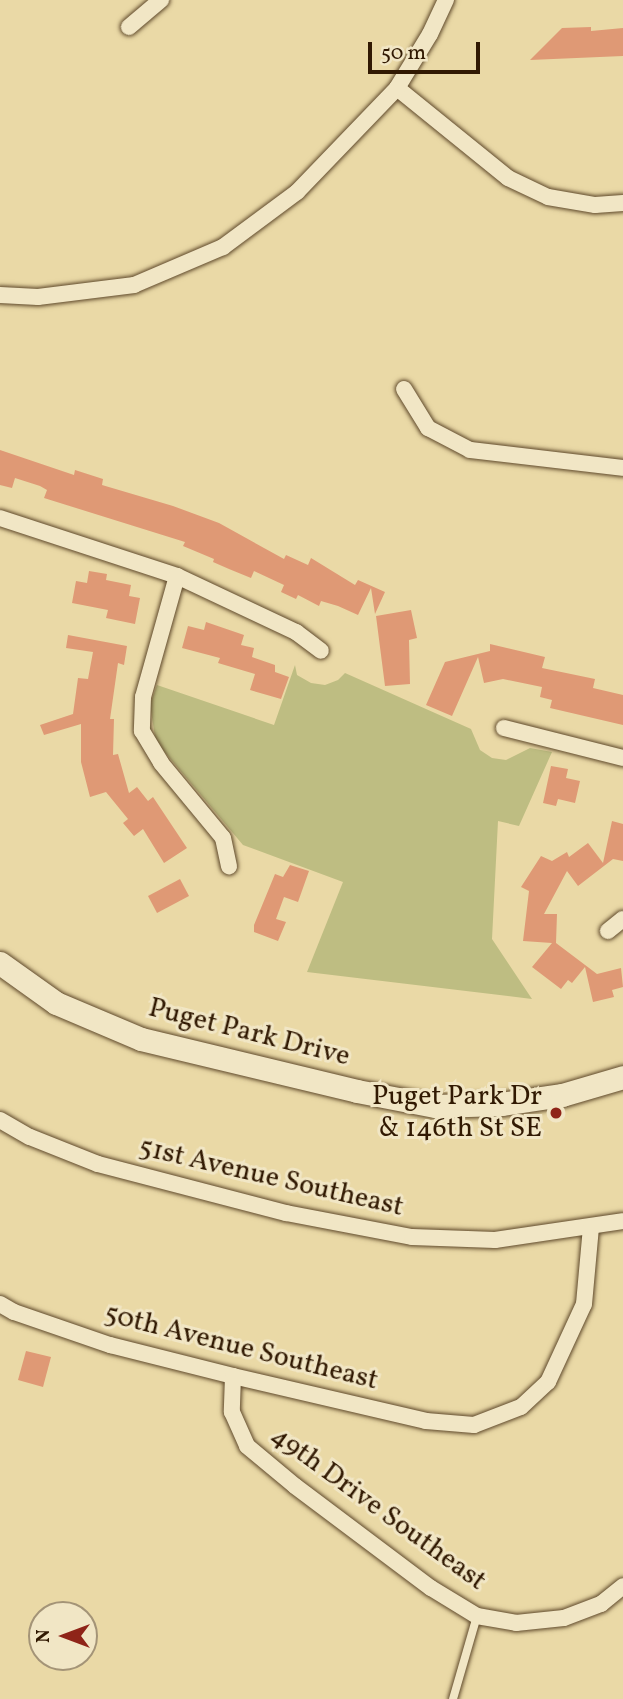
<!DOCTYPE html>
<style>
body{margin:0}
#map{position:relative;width:623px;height:1699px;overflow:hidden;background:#ead9a6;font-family:Vollkorn,serif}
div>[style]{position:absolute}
.green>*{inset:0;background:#bebd82}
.building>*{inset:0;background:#df9975}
.roads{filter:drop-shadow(0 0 2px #5f492b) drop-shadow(0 0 2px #5f492b)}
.lane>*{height:8px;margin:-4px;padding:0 4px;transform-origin:4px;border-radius:4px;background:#f1e6c5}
.street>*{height:16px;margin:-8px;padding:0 8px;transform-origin:8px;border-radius:8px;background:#f1e6c5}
.secondary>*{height:23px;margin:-11.5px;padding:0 11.5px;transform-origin:11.5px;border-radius:11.5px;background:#f1e6c5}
.dots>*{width:19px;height:19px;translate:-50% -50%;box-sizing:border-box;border:4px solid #f1e6c5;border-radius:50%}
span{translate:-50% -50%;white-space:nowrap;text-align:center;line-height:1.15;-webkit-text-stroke:6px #f1e6c5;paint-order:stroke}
.street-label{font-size:28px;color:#311902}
.poi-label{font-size:28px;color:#311902}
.right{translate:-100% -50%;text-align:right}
.north{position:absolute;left:28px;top:1601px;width:70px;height:70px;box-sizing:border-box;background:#f1e6c5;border:2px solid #a49477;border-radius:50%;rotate:270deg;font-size:19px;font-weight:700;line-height:28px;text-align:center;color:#311902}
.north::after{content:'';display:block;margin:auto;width:24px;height:32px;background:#8f2418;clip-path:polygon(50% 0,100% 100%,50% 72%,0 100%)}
.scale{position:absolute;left:368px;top:42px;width:112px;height:32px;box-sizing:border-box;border:4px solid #311902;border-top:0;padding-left:9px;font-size:21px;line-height:24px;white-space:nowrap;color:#311902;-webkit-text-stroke:5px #f1e6c5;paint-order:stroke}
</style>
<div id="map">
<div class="green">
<div style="clip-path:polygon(295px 665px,297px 675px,311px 683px,325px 685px,338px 680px,345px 673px,471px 729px,480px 750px,492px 758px,506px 760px,530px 748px,552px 752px,519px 826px,498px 821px,492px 939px,532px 999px,307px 972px,343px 882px,243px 845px,163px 750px,155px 737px,150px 704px,157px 685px,274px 725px)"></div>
</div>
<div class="building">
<div style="clip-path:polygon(591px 27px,591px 31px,623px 28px,623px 56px,530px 60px,562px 28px)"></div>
<div style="clip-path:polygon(0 450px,74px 475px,75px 470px,103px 479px,102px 485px,173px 506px,219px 523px,284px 559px,286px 555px,308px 565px,311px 558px,355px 585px,358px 580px,385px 592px,375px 614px,371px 588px,358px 615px,338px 606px,321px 601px,319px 606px,298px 595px,296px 599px,281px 592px,284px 585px,254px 571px,251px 578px,229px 569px,213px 562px,214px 559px,183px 546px,185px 542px,44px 498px,47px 490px,40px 486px,15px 478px,12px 488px,0 485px)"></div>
<div style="clip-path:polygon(89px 571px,107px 574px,106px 580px,131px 585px,129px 596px,140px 598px,135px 624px,106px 618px,108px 610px,72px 603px,76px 581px,87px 583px)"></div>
<div style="clip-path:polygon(411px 610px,417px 638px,409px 640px,410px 684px,385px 686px,376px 616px)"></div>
<div style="clip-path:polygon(206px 622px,244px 635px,241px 645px,254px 648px,252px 657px,275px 665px,275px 672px,289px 677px,281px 699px,250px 690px,255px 674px,218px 663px,220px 658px,182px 648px,188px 626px,204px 630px)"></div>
<div style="clip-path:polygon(68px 635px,127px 646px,124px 665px,118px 663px,110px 719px,114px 719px,113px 755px,118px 754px,129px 793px,137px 787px,148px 801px,153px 797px,187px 848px,164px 863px,143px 829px,134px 836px,123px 823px,128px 819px,106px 792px,90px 797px,81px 762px,81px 724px,44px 735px,40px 725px,73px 714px,78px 678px,88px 679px,93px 652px,66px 648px)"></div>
<div style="clip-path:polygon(490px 644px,545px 657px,542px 668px,595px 679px,593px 688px,623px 695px,623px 725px,550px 708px,552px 700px,540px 697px,542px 687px,503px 679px,484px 683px,478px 657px,452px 716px,426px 705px,445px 662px,490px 651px)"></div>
<div style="clip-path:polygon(551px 766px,568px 769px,566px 778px,580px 781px,575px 803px,558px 799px,556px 806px,543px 803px)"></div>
<div style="clip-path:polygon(612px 821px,623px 824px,623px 861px,613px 859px,578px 886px,567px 871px,544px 914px,557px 914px,556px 943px,597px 974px,621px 968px,623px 987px,612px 990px,614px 997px,593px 1002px,585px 967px,572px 983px,568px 980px,561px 989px,532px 967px,552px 943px,523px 941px,529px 891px,521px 887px,541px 856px,552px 861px,567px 852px,569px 857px,588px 843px,603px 863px)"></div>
<div style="clip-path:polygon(290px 865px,309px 871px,298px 902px,284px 897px,276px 919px,286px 922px,278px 941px,254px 932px,254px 925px,275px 874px,283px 877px)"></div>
<div style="clip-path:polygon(180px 879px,189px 896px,157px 913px,148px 896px)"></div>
<div style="clip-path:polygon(26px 1351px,51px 1357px,43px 1387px,18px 1380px)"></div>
</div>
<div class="roads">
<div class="lane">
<div style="left:453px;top:1699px;width:86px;rotate:-73.9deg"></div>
</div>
<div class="street">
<div style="left:129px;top:27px;width:42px;rotate:-40.2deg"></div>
<div style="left:397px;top:88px;width:143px;rotate:39deg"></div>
<div style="left:508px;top:178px;width:44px;rotate:25.4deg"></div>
<div style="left:548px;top:197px;width:48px;rotate:9.7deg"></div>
<div style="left:595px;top:205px;width:28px;rotate:-4deg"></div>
<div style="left:0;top:295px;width:38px;rotate:3deg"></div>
<div style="left:38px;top:297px;width:97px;rotate:-7.1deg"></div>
<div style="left:134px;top:285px;width:97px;rotate:-23.1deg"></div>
<div style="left:223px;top:247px;width:92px;rotate:-36.6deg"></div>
<div style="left:297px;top:192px;width:144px;rotate:-46.1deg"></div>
<div style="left:397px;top:88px;width:63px;rotate:-58.6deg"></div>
<div style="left:430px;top:34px;width:38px;rotate:-65deg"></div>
<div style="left:404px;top:389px;width:46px;rotate:58.4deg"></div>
<div style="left:428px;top:428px;width:47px;rotate:27.6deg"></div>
<div style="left:470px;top:450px;width:154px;rotate:6.7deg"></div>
<div style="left:0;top:518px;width:186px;rotate:18.1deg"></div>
<div style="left:177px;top:576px;width:132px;rotate:25.2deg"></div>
<div style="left:296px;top:632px;width:31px;rotate:37deg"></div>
<div style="left:177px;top:576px;width:126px;rotate:105.7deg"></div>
<div style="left:143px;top:697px;width:34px;rotate:92deg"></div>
<div style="left:142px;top:731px;width:37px;rotate:59deg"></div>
<div style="left:161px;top:763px;width:97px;rotate:50.4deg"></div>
<div style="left:223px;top:838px;width:29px;rotate:78deg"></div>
<div style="left:504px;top:728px;width:123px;rotate:14.1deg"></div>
<div style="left:608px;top:931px;width:19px;rotate:-39deg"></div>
<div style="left:0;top:1120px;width:34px;rotate:30deg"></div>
<div style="left:30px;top:1137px;width:73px;rotate:21.7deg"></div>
<div style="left:98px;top:1164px;width:194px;rotate:14.6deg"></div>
<div style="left:286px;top:1213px;width:128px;rotate:10.8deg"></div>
<div style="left:412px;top:1237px;width:83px;rotate:2.1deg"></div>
<div style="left:495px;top:1240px;width:129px;rotate:-8.4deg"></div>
<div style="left:0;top:1304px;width:16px;rotate:30deg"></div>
<div style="left:14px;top:1312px;width:102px;rotate:19deg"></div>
<div style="left:110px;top:1345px;width:127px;rotate:14.1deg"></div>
<div style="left:233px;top:1376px;width:198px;rotate:13.1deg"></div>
<div style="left:426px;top:1421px;width:48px;rotate:4.8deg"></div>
<div style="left:474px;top:1425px;width:50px;rotate:-21deg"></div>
<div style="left:521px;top:1407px;width:37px;rotate:-43deg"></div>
<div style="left:548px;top:1382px;width:86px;rotate:-65.2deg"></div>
<div style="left:584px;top:1304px;width:77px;rotate:-84.8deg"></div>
<div style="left:233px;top:1376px;width:36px;rotate:92deg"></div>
<div style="left:232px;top:1412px;width:37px;rotate:66deg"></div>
<div style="left:247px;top:1446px;width:62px;rotate:39.8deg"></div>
<div style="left:295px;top:1486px;width:170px;rotate:36.9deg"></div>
<div style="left:431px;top:1588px;width:54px;rotate:31.3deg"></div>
<div style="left:477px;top:1616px;width:40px;rotate:10deg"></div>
<div style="left:516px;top:1623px;width:48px;rotate:-5.9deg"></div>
<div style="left:564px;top:1618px;width:40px;rotate:-21deg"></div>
<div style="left:601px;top:1604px;width:28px;rotate:-39deg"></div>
</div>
<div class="secondary">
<div style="left:0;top:963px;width:69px;rotate:35.5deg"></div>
<div style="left:56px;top:1003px;width:92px;rotate:23deg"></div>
<div style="left:141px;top:1039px;width:222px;rotate:13.5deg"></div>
<div style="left:357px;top:1091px;width:79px;rotate:10.9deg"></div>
<div style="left:435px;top:1106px;width:66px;rotate:-1.7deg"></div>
<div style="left:501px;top:1104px;width:62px;rotate:-8.4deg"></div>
<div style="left:562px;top:1095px;width:64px;rotate:-16.4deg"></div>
</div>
</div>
<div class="dots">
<div style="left:556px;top:1113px;background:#8f2418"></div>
</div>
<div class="street-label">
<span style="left:249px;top:1033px;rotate:14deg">Puget Park Drive</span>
<span style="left:271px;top:1178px;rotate:13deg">51st Avenue Southeast</span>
<span style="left:241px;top:1348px;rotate:14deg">50th Avenue Southeast</span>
<span style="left:378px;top:1509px;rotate:36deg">49th Drive Southeast</span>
</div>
<div class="poi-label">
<span class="right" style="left:542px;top:1113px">Puget Park Dr<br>&amp; 146th St SE</span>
</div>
<div class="north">N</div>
<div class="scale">50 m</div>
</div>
